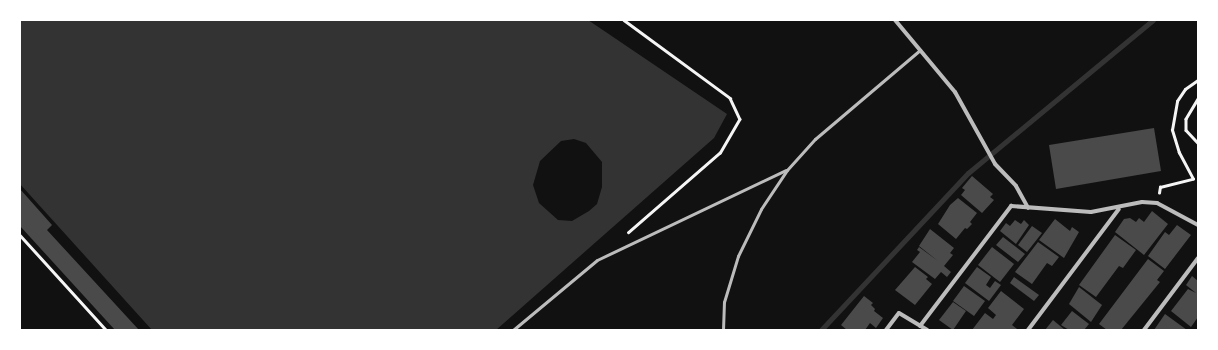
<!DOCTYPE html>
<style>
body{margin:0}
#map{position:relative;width:1218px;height:350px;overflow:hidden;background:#111;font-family:Inter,sans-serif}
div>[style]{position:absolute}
.water>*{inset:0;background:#333}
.stream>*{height:5px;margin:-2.5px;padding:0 2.5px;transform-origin:2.5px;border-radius:2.5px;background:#333}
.building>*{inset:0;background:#4a4a4a}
.path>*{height:2.5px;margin:-1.25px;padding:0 1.25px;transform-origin:1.25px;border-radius:1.25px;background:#f5f5f5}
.service>*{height:3px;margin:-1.5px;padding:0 1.5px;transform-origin:1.5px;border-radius:1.5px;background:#bcbcbc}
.minor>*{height:4px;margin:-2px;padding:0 2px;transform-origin:2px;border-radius:2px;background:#bcbcbc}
span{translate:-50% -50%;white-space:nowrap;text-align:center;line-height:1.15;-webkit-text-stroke:3px #fff;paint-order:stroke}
.frame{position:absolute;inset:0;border:21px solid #fff;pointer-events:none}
</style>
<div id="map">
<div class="water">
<div style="clip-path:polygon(evenodd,20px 20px,588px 20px,727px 114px,714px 138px,496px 330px,152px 330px,20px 184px,20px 20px,574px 139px,586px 143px,602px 162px,602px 187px,597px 204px,589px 211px,572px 221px,558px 220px,539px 203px,533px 185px,540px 161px,561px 141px,574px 139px)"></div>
</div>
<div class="stream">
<div style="left:821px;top:330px;width:215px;rotate:-46.9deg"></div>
<div style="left:968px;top:173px;width:240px;rotate:-39.6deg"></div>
</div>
<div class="building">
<div style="clip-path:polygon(1154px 128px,1161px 171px,1056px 189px,1049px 145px)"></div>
<div style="clip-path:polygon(972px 176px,993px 194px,990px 197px,994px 200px,982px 213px,961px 195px,965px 190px,962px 188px)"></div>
<div style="clip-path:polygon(20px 189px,52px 225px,47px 230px,139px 330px,115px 330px,20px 226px)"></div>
<div style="clip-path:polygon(958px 198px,977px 213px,970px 222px,972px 224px,967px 229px,965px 228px,956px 239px,938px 224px,950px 205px)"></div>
<div style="clip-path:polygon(1152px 211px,1168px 224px,1144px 255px,1115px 232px,1124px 219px,1130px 218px,1136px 222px,1139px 218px,1144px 222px)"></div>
<div style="clip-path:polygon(1055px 219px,1070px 231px,1072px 227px,1079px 232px,1064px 258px,1039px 240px)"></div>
<div style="clip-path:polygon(1015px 220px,1021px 224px,1024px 220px,1029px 225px,1016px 244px,1000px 231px,1006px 223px,1010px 226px)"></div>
<div style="clip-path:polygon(1177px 225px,1191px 235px,1165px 269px,1148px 256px,1165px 232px,1169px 235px)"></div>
<div style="clip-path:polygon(1032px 226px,1042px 233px,1027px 252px,1018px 245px)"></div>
<div style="clip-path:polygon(930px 229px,954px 248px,950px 253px,953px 255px,944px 266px,951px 272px,947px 277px,941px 272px,935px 279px,912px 262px,920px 252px,917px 250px,919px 247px,938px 261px,919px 246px)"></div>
<div style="clip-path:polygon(1115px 235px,1136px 250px,1123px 268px,1119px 266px,1096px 297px,1079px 285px)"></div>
<div style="clip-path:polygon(1003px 237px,1025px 254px,1018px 262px,996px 245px)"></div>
<div style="clip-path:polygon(1038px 242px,1059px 257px,1052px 266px,1047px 263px,1032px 284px,1015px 272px)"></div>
<div style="clip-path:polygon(992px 247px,1014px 264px,1000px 282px,978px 265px)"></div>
<div style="clip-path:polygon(1148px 259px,1164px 271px,1157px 280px,1160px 282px,1121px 330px,1107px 330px,1099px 324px)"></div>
<div style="clip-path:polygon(915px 267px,928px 277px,926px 279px,932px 284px,915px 305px,895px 290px)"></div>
<div style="clip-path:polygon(977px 267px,991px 277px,986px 285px,990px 288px,995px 281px,1001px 285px,989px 301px,965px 283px)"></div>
<div style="clip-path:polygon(1192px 276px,1198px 281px,1198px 317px,1191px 327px,1171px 311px,1188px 289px,1196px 293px,1186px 285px)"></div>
<div style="clip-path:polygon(1014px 277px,1039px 295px,1034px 301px,1010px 283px)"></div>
<div style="clip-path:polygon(964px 286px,985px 301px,974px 316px,953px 301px)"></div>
<div style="clip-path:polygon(1079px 287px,1102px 305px,1091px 322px,1069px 304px)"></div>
<div style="clip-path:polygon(1001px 291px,1024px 309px,1012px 325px,1017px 329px,972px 330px,985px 313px,993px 319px,996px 315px,988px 308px)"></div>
<div style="clip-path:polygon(864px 296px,873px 303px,871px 305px,875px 309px,874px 311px,883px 318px,876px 328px,870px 323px,865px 330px,847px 330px,841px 325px)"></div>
<div style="clip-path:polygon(953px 302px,966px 311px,953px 330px,939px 320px)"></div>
<div style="clip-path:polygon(1072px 311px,1089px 324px,1084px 330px,1069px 330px,1061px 325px)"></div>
<div style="clip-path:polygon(1165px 314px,1187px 330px,1154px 330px)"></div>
<div style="clip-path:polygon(1053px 320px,1065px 330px,1045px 330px)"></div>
</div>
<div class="path">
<div style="left:624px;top:20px;width:132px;rotate:36.3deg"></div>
<div style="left:730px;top:98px;width:23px;rotate:65deg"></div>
<div style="left:740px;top:119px;width:39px;rotate:120deg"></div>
<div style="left:720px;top:153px;width:121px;rotate:139deg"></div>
<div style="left:1198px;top:99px;width:23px;rotate:121deg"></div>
<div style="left:1186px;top:119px;width:11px;rotate:90deg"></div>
<div style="left:1186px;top:130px;width:18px;rotate:47deg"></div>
<div style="left:1159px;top:193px;width:6px;rotate:-81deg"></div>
<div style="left:1160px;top:187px;width:34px;rotate:-14deg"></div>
<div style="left:1193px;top:179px;width:30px;rotate:-118deg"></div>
<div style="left:1179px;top:153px;width:24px;rotate:-107deg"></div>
<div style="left:1172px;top:130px;width:29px;rotate:-80deg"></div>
<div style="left:1177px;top:101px;width:14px;rotate:-56deg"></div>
<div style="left:1185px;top:89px;width:16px;rotate:-35deg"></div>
<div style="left:20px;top:235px;width:128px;rotate:47.8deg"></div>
</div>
<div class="service">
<div style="left:513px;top:330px;width:109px;rotate:-39.8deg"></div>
<div style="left:597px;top:260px;width:209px;rotate:-25.5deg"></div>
<div style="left:723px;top:330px;width:28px;rotate:-88deg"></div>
<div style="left:724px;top:302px;width:48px;rotate:-73.1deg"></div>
<div style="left:738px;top:256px;width:52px;rotate:-63.9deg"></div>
<div style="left:761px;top:209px;width:47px;rotate:-56.3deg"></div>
<div style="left:787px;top:170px;width:42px;rotate:-47.9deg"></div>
<div style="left:815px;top:139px;width:138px;rotate:-40.3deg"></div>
</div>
<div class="minor">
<div style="left:895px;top:20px;width:94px;rotate:50.2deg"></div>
<div style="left:955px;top:92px;width:82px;rotate:60.9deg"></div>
<div style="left:995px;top:164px;width:30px;rotate:46deg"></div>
<div style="left:1016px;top:186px;width:25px;rotate:61deg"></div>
<div style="left:920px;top:326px;width:151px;rotate:-52.8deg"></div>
<div style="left:1011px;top:206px;width:80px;rotate:4.3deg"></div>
<div style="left:1091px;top:212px;width:52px;rotate:-11.1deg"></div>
<div style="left:1142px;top:202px;width:15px;rotate:4deg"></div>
<div style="left:1157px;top:203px;width:47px;rotate:28.2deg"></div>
<div style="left:886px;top:330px;width:21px;rotate:-53deg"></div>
<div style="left:899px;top:313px;width:33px;rotate:31deg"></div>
<div style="left:1028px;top:330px;width:151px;rotate:-53.1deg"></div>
<div style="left:1144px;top:330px;width:90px;rotate:-53.1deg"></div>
</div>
<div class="frame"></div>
</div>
